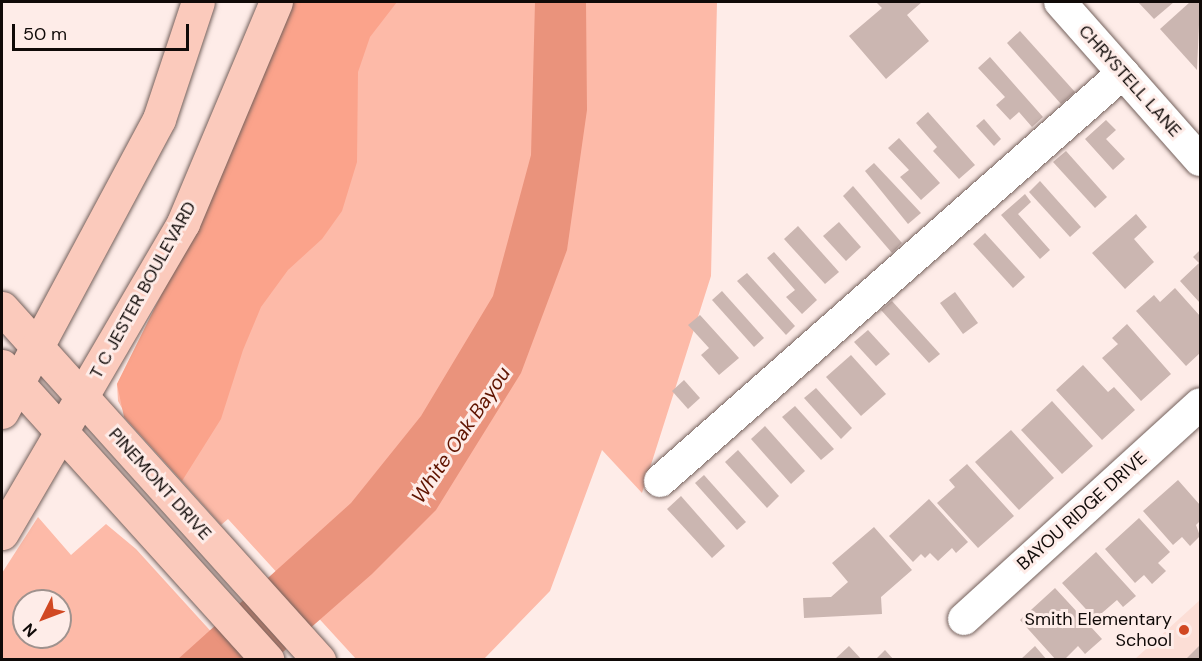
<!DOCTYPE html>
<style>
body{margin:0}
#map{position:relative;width:1202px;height:661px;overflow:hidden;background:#feece8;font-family:"DM Sans",sans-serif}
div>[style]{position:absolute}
.built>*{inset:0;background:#fcded6}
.green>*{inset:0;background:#fdbaa8}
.forest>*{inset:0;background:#fba38b}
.water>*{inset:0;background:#ea937c}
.building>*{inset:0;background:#cbb6b1}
.roads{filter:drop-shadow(0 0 2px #74615c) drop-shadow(0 0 2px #74615c)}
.minor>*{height:32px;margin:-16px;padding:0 16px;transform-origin:16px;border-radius:16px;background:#fff}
.major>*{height:33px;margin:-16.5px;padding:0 16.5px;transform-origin:16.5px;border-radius:16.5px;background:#fbcabc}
.dots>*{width:16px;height:16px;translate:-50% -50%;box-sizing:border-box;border:3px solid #feece8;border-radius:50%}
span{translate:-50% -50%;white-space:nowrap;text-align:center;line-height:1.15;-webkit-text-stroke:6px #feece8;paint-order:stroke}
.street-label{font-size:18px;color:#100a08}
.poi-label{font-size:18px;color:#100a08}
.right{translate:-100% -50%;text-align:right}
.water-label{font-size:20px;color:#601400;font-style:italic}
.frame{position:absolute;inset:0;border:3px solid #100a08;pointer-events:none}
.north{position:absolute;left:12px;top:589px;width:60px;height:60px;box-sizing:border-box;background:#feece8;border:2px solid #9f928e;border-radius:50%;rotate:228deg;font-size:16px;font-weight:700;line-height:24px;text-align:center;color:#100a08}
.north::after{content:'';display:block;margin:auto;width:21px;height:27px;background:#d14822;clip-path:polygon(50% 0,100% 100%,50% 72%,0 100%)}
.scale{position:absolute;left:12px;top:24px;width:177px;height:27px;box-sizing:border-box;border:3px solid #100a08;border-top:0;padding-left:8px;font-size:18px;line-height:21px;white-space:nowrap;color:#100a08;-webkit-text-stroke:4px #feece8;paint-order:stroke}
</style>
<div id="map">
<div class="built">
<div style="clip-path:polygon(1200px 600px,1200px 659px,1135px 659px)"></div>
</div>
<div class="green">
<div style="clip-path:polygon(288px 2px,717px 2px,711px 276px,642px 493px,602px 450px,550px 591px,484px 659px,356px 659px,228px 519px,221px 525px,130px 423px,118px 401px,117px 384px,212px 193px)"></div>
<div style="clip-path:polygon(evenodd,38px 517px,71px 555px,106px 524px,136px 549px,236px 659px,2px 660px,2px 573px,38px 517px,24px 601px,60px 601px,60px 637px,24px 637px,24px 601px)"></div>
</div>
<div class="forest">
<div style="clip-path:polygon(288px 2px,397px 2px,370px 37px,358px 72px,357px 162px,342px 211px,322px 239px,288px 270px,261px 307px,243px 350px,221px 419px,182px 481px,124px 417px,117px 384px,212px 193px)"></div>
</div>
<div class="water">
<div style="clip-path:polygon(535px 2px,586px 2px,587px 110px,567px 250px,521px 373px,436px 510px,372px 574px,275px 659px,177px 660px,351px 503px,421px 416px,493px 296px,531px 155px)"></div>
</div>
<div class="building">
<div style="clip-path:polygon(876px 2px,922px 2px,907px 15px,929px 41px,886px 79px,849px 36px,882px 8px)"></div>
<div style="clip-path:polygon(1138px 2px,1174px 2px,1154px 19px)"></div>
<div style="clip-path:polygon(1190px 2px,1200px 2px,1197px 70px,1160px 29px)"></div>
<div style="clip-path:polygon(1020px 31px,1075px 92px,1061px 104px,1007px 43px)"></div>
<div style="clip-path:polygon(990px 57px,1043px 117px,1032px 127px,1019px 112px,1010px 120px,996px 105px,1005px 97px,978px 68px)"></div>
<div style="clip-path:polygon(928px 112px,975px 165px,959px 179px,933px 151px,937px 147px,916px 123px)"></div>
<div style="clip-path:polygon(984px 119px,1001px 139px,994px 146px,976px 126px)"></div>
<div style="clip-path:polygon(1106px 120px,1116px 130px,1106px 139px,1125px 159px,1113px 170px,1085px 139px)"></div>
<div style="clip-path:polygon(899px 138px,940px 183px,921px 200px,900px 177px,909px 170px,888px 148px)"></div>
<div style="clip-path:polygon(1066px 151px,1107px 197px,1095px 208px,1053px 162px)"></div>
<div style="clip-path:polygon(874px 163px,921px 213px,908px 224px,865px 171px)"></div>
<div style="clip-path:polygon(1040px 181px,1081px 227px,1070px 237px,1029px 192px)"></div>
<div style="clip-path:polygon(853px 186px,902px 243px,892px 253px,843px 196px)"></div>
<div style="clip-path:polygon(1025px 194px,1031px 202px,1018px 214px,1050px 250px,1040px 259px,1001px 215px)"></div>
<div style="clip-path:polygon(1136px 214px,1147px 227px,1134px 239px,1154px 262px,1125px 289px,1092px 253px)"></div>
<div style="clip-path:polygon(839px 222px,861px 247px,846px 261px,823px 236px)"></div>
<div style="clip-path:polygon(798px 226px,839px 272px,825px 284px,784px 239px)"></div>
<div style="clip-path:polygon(985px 233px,1025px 277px,1013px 288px,973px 244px)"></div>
<div style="clip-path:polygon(1200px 250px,1200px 303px,1180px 281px,1199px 263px,1193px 257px)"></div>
<div style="clip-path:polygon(774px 252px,817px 300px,802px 314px,786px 297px,795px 290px,767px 258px)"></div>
<div style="clip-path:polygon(747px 273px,795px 326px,786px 335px,737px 281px)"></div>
<div style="clip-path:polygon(1175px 288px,1200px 316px,1200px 353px,1186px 366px,1136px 311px,1154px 295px,1160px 302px)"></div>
<div style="clip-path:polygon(722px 291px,764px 338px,754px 347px,712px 300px)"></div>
<div style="clip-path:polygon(955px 292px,978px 323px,963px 334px,940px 303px)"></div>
<div style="clip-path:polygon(892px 301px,940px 354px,929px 363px,881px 310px)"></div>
<div style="clip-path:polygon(700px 315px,739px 358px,719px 375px,701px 355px,709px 348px,688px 325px)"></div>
<div style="clip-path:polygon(1127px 324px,1171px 374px,1141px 401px,1102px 358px,1118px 344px,1112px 338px)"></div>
<div style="clip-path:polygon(868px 330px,890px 354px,876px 366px,854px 342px)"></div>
<div style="clip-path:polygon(851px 355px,886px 394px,861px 416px,826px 377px)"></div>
<div style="clip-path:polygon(1083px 365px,1108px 392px,1114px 387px,1135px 410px,1102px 440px,1056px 390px)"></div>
<div style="clip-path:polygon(684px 380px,700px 398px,688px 409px,672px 391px)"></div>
<div style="clip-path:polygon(816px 388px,852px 428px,841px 439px,804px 398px)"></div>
<div style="clip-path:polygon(1052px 401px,1093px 446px,1062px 474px,1021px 430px)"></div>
<div style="clip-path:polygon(795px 406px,834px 449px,821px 460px,782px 417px)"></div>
<div style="clip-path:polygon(765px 426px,805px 471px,791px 484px,751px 439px)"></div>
<div style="clip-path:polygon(1011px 430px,1054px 478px,1019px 510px,975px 462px)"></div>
<div style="clip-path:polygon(738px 450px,779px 496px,767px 508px,725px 462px)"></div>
<div style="clip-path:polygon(967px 464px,1014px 516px,978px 548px,937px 503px,955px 487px,949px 480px)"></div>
<div style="clip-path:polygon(704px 475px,746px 522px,737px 530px,695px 483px)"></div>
<div style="clip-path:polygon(1178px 480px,1200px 505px,1200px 521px,1196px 525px,1200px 536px,1190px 546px,1182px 537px,1173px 545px,1143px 511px)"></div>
<div style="clip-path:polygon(681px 496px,725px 546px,712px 558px,667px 509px)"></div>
<div style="clip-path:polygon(929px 499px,968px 542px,956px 553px,952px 548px,938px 561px,930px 553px,925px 558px,921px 554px,913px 562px,889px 536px)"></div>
<div style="clip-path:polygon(1139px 518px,1170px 552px,1158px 563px,1166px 571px,1152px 584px,1144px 575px,1135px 583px,1105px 549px)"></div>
<div style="clip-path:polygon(874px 527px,912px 570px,881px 597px,882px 614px,804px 618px,803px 598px,831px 597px,848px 582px,832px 563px)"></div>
<div style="clip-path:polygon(1096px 552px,1136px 596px,1123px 607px,1117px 600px,1095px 619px,1062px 583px)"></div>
<div style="clip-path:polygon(1055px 588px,1102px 639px,1085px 654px,1078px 646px,1064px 660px,1056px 660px,1020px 620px)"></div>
<div style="clip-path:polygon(1200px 645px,1200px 660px,1185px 660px)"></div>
<div style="clip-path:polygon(849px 646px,862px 660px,834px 660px)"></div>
<div style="clip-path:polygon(1035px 646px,1047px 660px,1020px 660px)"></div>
<div style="clip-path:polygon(885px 650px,894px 660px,875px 660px)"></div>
</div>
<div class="roads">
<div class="minor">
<div style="left:1060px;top:2px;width:211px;rotate:48.5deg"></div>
<div style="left:660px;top:481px;width:617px;rotate:-41.39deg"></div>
<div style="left:964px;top:619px;width:319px;rotate:-42.3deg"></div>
</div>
<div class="major">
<div style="left:2px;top:308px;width:474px;rotate:48deg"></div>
<div style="left:2px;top:366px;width:396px;rotate:47.9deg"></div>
<div style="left:2px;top:412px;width:332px;rotate:-61.8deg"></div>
<div style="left:159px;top:119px;width:123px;rotate:-71.6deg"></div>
<div style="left:2px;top:533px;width:359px;rotate:-59.7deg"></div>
<div style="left:183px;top:223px;width:240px;rotate:-67.2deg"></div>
</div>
</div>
<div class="dots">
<div style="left:1184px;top:630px;background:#d14822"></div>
</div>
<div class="street-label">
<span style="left:1130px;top:81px;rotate:48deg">CHRYSTELL LANE</span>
<span style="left:143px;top:290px;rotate:-61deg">T C JESTER BOULEVARD</span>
<span style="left:160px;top:484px;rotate:48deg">PINEMONT DRIVE</span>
<span style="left:1082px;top:511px;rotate:-42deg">BAYOU RIDGE DRIVE</span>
</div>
<div class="poi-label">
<span class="right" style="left:1172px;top:630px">Smith Elementary<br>School</span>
</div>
<div class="water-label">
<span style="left:461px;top:435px;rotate:-56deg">White Oak Bayou</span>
</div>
<div class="frame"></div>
<div class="north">N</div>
<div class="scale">50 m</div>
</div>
